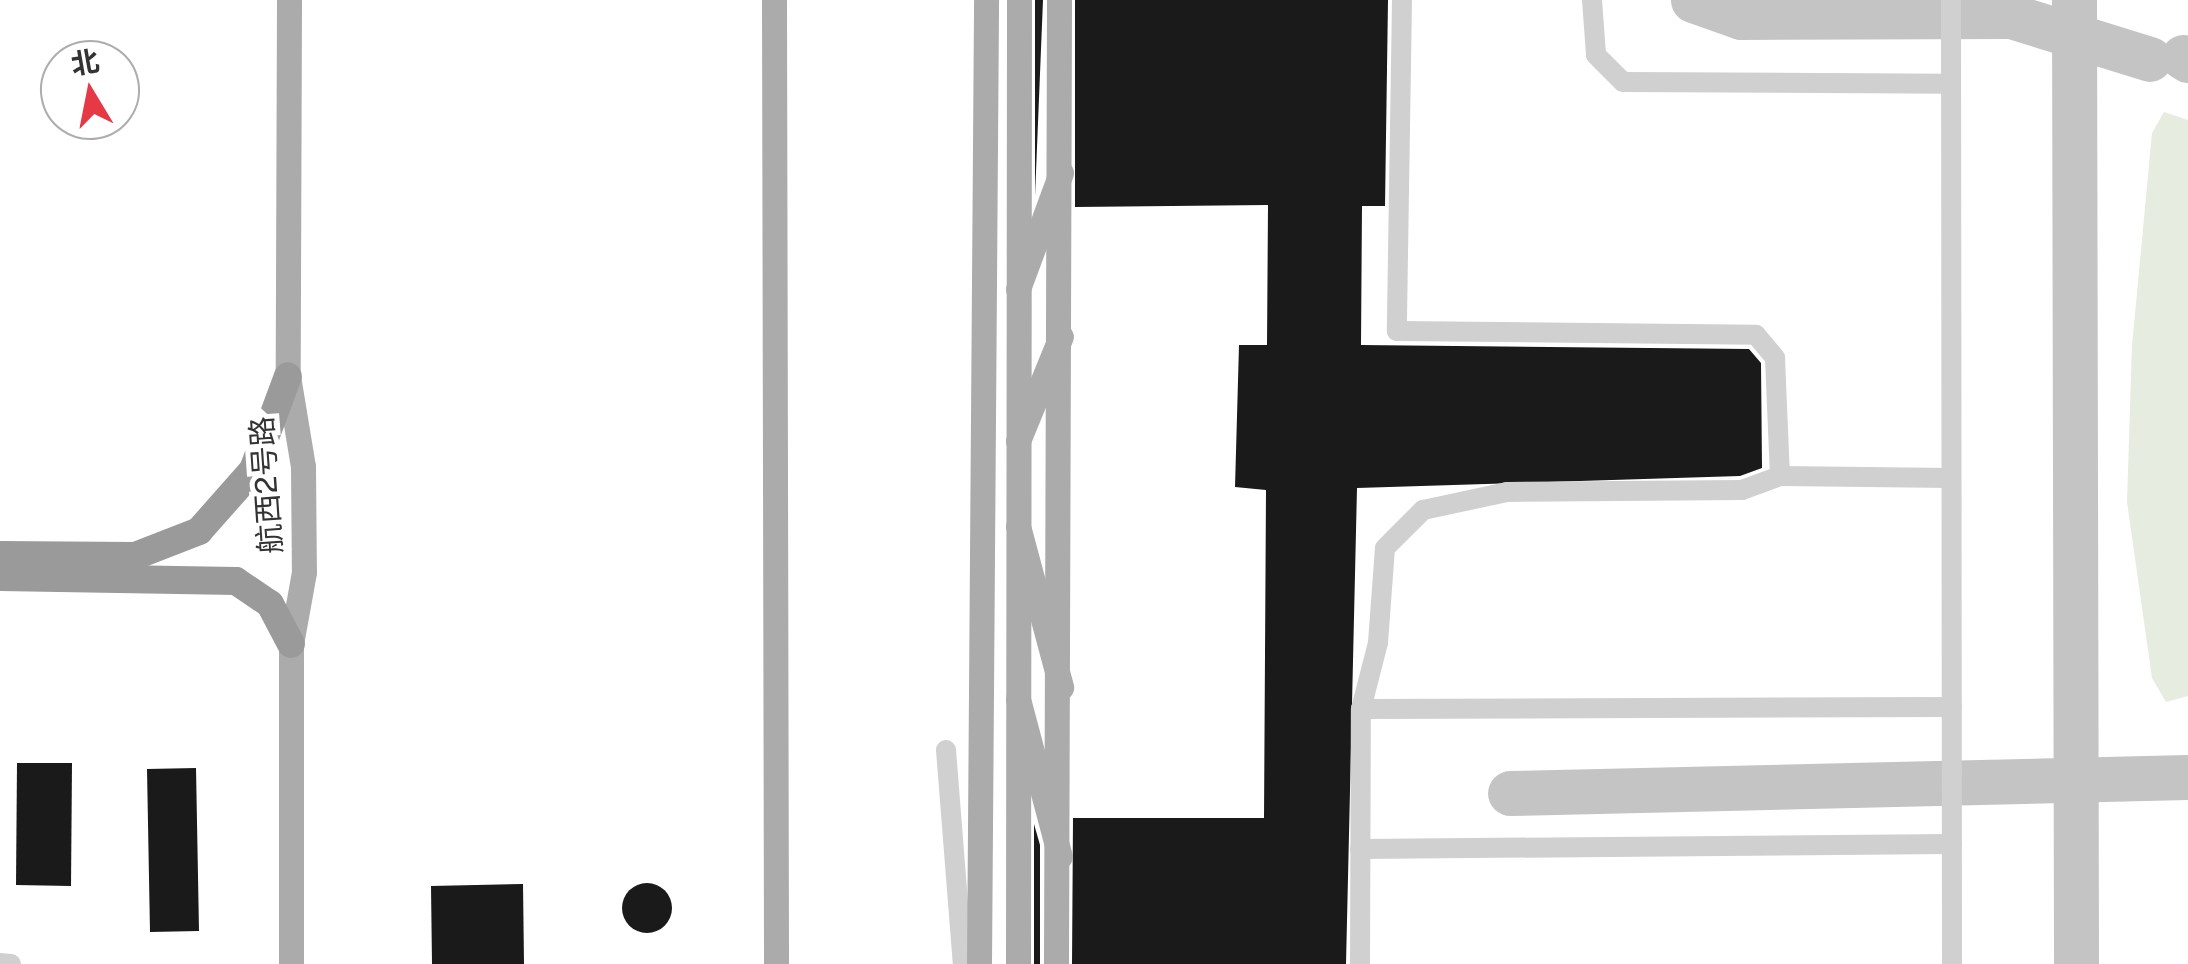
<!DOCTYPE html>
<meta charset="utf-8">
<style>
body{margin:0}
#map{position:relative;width:2188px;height:964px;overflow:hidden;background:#fff;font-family:"Public Sans","Noto Sans SC",sans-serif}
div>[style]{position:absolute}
.green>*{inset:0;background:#e6ecdf}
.taxiway>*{height:45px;margin:-22.5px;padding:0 22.5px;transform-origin:22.5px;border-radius:22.5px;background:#c4c4c4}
.building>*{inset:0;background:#1a1a1a}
.round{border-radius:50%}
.minor>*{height:20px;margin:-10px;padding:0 10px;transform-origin:10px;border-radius:10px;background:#d0d0d0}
.major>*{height:25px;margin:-12.5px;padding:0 12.5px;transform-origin:12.5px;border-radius:12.5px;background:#ababab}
.highway>*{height:28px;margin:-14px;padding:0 14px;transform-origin:14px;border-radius:14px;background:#9a9a9a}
.major-bridge>*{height:25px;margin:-12.5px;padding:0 12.5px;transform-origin:12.5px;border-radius:12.5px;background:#ababab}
span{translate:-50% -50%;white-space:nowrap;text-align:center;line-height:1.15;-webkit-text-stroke:10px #fff;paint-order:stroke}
.street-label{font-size:30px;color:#333}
.north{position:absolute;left:40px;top:40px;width:100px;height:100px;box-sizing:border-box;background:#fff;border:2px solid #adadad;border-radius:50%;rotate:350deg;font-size:28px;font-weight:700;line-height:40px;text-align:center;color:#333}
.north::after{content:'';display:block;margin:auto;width:35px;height:45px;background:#e63946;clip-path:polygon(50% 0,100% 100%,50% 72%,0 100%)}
</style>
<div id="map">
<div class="green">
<div style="clip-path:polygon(2164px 112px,2188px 120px,2188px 696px,2166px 702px,2152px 678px,2127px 502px,2132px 346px,2152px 133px)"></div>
</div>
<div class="taxiway">
<div style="left:1693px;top:0;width:51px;rotate:19.5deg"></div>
<div style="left:1741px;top:17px;width:270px;rotate:-0.2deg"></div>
<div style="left:2011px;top:16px;width:145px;rotate:17.2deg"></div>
<div style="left:2074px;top:0;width:964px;rotate:89.88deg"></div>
<div style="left:2183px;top:57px;width:6px;rotate:31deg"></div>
<div style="left:1510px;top:793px;width:678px;rotate:-1.35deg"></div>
</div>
<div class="building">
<div style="clip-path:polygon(1035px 0,1043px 0,1035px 196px)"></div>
<div style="clip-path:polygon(1075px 0,1388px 0,1385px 206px,1362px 206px,1361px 345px,1749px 349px,1761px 363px,1762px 468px,1740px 476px,1357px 488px,1346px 964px,1072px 964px,1073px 818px,1264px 818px,1266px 490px,1235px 487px,1239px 345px,1267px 345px,1268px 205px,1075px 207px)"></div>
<div style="clip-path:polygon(17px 763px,72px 763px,71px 886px,16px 885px)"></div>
<div style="clip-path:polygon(196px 768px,199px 931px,150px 932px,147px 769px)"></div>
<div style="clip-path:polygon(1034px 824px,1040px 845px,1040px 964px,1034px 964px)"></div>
<div class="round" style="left:622px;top:883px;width:50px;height:50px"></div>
<div style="clip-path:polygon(523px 884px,524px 964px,432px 964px,431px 886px)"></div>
</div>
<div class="minor">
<div style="left:1402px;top:0;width:331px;rotate:90.9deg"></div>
<div style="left:1397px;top:331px;width:359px;rotate:0.6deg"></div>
<div style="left:1756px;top:335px;width:30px;rotate:50deg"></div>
<div style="left:1775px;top:358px;width:118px;rotate:87.6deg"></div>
<div style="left:1592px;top:0;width:55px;rotate:85.8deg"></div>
<div style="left:1596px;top:55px;width:38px;rotate:45deg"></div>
<div style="left:1623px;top:82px;width:328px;rotate:0.3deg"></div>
<div style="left:1951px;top:0;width:964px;rotate:89.94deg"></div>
<div style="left:1361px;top:709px;width:68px;rotate:-75.6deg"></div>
<div style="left:1378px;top:643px;width:95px;rotate:-85.8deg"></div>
<div style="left:1385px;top:548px;width:54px;rotate:-45deg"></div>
<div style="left:1423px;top:510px;width:86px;rotate:-12.1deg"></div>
<div style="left:1507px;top:492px;width:235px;rotate:-0.5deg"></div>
<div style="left:1742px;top:490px;width:40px;rotate:-20.2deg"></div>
<div style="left:1780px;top:476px;width:171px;rotate:0.7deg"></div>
<div style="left:946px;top:750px;width:215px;rotate:85.5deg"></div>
<div style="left:1360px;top:849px;width:592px;rotate:-0.48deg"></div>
<div style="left:0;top:963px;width:11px;rotate:5deg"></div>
<div style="left:1360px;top:964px;width:255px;rotate:-89.8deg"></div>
<div style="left:1361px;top:709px;width:591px;rotate:-0.19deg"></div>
</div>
<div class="major">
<div style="left:289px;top:0;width:376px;rotate:90.2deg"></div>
<div style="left:288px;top:376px;width:92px;rotate:80.6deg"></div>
<div style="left:303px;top:467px;width:105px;rotate:89.5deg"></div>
<div style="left:304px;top:572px;width:73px;rotate:100.2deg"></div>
<div style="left:291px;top:644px;width:320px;rotate:90deg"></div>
<div style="left:774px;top:0;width:964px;rotate:89.88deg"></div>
<div style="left:979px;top:964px;width:964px;rotate:-89.58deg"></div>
<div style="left:1018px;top:964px;width:964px;rotate:-89.94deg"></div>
<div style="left:1056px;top:964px;width:964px;rotate:-89.82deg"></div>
</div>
<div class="highway">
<div style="left:0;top:555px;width:135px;rotate:0.4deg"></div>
<div style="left:135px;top:556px;width:69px;rotate:-21.3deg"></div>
<div style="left:199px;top:531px;width:81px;rotate:-48.5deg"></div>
<div style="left:253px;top:470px;width:100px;rotate:-69.6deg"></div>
<div style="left:0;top:577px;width:236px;rotate:1deg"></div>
<div style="left:236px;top:581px;width:41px;rotate:34.1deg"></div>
<div style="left:270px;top:604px;width:45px;rotate:62.3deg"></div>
</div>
<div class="major-bridge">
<div style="left:1018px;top:289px;width:124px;rotate:-69.7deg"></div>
<div style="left:1018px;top:441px;width:113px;rotate:-67.7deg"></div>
<div style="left:1018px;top:526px;width:167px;rotate:75deg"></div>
<div style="left:1018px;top:699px;width:163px;rotate:75.1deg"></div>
</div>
<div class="street-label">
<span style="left:266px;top:485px;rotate:-94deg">航西2号路</span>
</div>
<div class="north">北</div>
</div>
